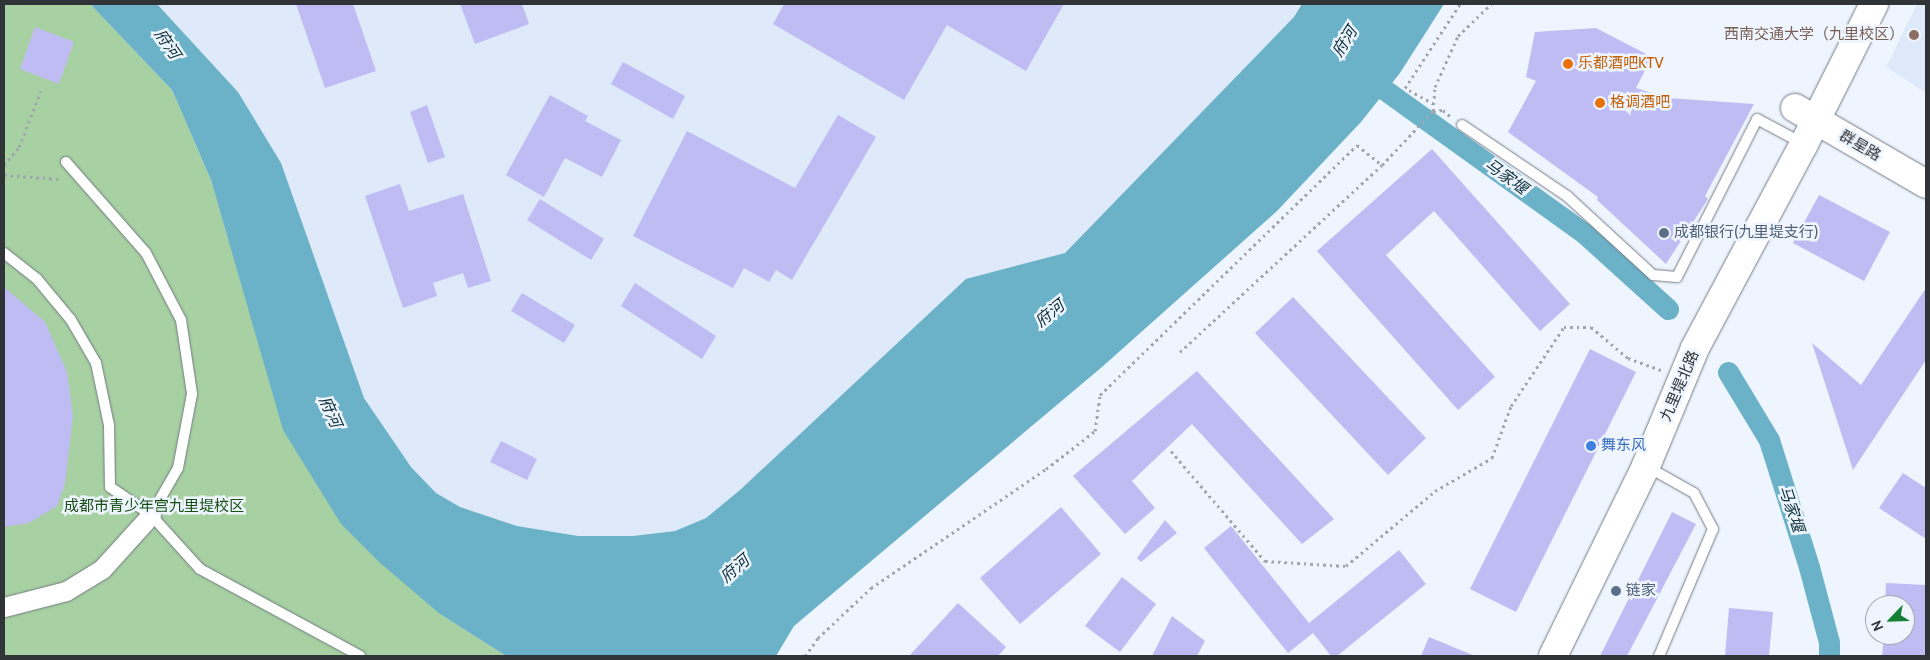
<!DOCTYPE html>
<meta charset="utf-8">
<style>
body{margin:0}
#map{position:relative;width:1930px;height:660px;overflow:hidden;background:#eef5fe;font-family:Cabin,"Noto Sans SC",sans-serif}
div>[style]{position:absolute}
.built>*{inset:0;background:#deeafa}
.green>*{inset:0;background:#a7d1a2}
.water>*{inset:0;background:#6bb2c9}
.canal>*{height:21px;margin:-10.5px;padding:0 10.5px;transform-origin:10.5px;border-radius:10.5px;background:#6bb2c9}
.building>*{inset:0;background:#bfbcf4}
.path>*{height:3px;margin-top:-1.5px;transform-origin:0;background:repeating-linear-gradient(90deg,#a1a6ad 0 2.5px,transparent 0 6.5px)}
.roads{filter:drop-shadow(0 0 1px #757b83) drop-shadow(0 0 1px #757b83)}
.lane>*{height:10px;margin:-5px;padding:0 5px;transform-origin:5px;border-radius:5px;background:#fff}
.street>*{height:19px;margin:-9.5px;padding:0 9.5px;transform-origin:9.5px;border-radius:9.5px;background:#fff}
.secondary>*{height:28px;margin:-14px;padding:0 14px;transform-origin:14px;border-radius:14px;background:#fff}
.dots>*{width:14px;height:14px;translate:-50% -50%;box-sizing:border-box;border:2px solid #eef5fe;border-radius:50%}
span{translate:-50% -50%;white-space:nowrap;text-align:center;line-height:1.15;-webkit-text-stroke:5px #eef5fe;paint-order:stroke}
.education-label{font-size:15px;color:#785e54}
.right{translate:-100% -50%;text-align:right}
.food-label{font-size:15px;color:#c56008}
.left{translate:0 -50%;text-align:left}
.street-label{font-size:15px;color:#313437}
.service-label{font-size:15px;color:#4e5e75}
.shop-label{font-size:15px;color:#366cbe}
.park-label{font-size:15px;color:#154e10}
.water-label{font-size:16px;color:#0b2e38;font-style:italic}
.frame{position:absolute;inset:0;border:5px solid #313437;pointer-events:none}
.north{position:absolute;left:1865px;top:595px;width:50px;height:50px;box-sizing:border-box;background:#eef5fe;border:1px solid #a2a8ae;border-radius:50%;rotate:246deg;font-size:14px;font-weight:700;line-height:20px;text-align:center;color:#313437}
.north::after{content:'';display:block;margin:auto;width:18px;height:22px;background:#158035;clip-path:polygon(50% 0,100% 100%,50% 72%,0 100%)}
</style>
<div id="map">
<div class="built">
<div style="clip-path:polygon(157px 4px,1302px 4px,1295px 17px,1065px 253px,966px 280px,740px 490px,706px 518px,675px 531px,633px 536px,578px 536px,517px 526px,460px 507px,436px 493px,411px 467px,364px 398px,326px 291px,238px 92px)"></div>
<div style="clip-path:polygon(1917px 4px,1926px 4px,1926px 93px,1886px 67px)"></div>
</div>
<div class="green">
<div style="clip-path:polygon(4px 4px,90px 4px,172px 90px,211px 180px,248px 307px,440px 614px,506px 656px,4px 656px)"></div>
</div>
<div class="water">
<div style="clip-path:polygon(90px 4px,157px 4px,238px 92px,281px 163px,364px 398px,411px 467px,436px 493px,460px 507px,517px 526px,578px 536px,633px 536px,675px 531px,706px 518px,740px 490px,966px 279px,1065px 253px,1294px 17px,1302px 4px,1444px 4px,1400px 73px,1361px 122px,1277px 211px,1102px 367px,794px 626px,776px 656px,506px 656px,440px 614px,379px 562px,341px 524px,283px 430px,211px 180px,172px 90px)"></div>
</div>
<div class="canal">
<div style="left:1364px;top:75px;width:272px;rotate:35.7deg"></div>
<div style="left:1585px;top:234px;width:112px;rotate:42.1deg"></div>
<div style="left:1728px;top:372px;width:79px;rotate:58.9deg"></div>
<div style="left:1769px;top:440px;width:133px;rotate:72.5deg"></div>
<div style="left:1809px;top:567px;width:78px;rotate:75.1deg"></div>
<div style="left:1829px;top:642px;width:14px;rotate:90deg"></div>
</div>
<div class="building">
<div style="clip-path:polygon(296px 4px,353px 4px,376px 71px,325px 88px)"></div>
<div style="clip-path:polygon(460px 4px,522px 4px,529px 24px,475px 44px)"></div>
<div style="clip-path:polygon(784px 4px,1064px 4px,1026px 71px,947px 25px,904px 100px,773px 24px)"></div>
<div style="clip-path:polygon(35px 27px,74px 42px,59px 84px,20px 69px)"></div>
<div style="clip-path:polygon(1596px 28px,1652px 57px,1636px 88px,1668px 98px,1754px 104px,1705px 196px,1708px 199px,1666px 264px,1597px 200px,1598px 197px,1508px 132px,1536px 81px,1526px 77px,1535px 32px)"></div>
<div style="clip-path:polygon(623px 62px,685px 96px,673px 119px,611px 84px)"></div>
<div style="clip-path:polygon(550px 95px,588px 116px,585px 121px,621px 140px,602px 177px,565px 158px,544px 197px,506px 175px)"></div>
<div style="clip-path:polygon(427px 105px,445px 157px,428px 163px,410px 112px)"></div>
<div style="clip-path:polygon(838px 115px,876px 137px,792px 280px,776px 270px,769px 282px,744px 268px,733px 288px,633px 236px,687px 131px,795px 188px)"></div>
<div style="clip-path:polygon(1432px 149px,1570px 304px,1540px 331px,1434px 211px,1386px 255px,1495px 377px,1458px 410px,1317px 251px)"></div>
<div style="clip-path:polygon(400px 184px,409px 211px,463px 194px,491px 281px,468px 288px,463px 273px,433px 283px,437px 296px,403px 308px,365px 196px)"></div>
<div style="clip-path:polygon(1819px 195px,1890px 232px,1864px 281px,1793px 243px)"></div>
<div style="clip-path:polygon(540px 199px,604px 239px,591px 260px,527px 220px)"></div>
<div style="clip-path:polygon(635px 283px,716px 336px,702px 359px,621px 306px)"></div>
<div style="clip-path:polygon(4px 287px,45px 322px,67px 372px,73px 415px,65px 484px,57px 506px,29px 523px,4px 527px)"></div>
<div style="clip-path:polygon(1926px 288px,1926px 360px,1853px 470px,1812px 343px,1861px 385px)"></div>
<div style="clip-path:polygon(522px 293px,575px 325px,564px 343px,511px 311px)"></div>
<div style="clip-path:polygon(1293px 297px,1426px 438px,1388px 475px,1255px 333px)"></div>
<div style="clip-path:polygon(1590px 349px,1636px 372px,1516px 612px,1470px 589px)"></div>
<div style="clip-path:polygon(1197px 371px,1334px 519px,1302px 544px,1192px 424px,1132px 481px,1155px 508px,1125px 534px,1073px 476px)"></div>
<div style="clip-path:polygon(501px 441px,537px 459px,527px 480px,490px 462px)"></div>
<div style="clip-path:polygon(1903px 473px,1926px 488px,1926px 539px,1879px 508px)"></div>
<div style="clip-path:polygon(1061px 507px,1101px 554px,1020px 624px,980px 578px)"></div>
<div style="clip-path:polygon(1672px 512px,1696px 524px,1627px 656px,1600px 656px)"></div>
<div style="clip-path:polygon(1165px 520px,1177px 533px,1141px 562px,1137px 558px)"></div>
<div style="clip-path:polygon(1231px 526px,1309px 623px,1399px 550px,1426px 584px,1337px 656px,1331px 656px,1313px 633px,1288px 653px,1204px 548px)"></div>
<div style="clip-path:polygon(1122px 577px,1156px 604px,1120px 652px,1085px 626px)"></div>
<div style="clip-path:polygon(1886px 583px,1926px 585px,1926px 656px,1882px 656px,1884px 635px,1905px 635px,1905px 605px,1885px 605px)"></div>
<div style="clip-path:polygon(958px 603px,1006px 647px,998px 656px,909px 656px)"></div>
<div style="clip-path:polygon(1729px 608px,1773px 612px,1769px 656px,1725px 656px)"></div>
<div style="clip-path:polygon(1172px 616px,1205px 641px,1197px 656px,1152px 656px)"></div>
<div style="clip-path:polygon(1429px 637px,1475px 656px,1421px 656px)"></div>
</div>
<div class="path">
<div style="left:1434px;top:104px;width:33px;rotate:-151deg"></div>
<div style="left:1405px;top:88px;width:100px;rotate:-56.8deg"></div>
<div style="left:1433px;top:111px;width:10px;rotate:-6deg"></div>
<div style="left:1443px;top:110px;width:9px;rotate:41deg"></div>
<div style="left:4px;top:165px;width:23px;rotate:-50deg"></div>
<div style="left:19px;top:147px;width:60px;rotate:-68.6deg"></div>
<div style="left:4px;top:175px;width:56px;rotate:4.1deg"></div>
<div style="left:1180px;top:352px;width:275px;rotate:-42.8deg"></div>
<div style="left:1382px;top:165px;width:74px;rotate:-46.6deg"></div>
<div style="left:1433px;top:111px;width:24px;rotate:-85deg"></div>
<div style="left:1435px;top:87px;width:56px;rotate:-65.7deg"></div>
<div style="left:1458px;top:36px;width:46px;rotate:-44.1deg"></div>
<div style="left:1171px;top:451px;width:145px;rotate:49.5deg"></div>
<div style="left:1265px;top:561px;width:81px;rotate:3.5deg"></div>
<div style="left:1346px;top:566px;width:116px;rotate:-40.1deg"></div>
<div style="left:1435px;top:491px;width:66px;rotate:-30.1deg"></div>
<div style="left:1492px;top:458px;width:55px;rotate:-69.9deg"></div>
<div style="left:1511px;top:406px;width:95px;rotate:-56.1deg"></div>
<div style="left:1564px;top:327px;width:27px"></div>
<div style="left:1591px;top:327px;width:48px;rotate:40deg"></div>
<div style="left:1628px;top:358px;width:35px;rotate:20deg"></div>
<div style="left:805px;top:656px;width:22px;rotate:-54deg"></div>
<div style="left:818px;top:638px;width:73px;rotate:-43.3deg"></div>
<div style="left:871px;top:588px;width:212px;rotate:-34.2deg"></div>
<div style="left:1046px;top:469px;width:62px;rotate:-37.8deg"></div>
<div style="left:1095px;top:431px;width:36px;rotate:-82deg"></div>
<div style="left:1100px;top:395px;width:359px;rotate:-44.2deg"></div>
<div style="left:1357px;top:145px;width:32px;rotate:39deg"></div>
</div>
<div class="roads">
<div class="lane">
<div style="left:1462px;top:125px;width:127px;rotate:34.1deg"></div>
<div style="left:1567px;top:196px;width:117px;rotate:42.6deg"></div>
<div style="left:1653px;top:275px;width:24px;rotate:5deg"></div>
<div style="left:1677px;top:277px;width:177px;rotate:-63.1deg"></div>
<div style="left:1757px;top:119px;width:51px;rotate:28.1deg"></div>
<div style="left:66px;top:162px;width:121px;rotate:48.7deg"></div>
<div style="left:146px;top:253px;width:76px;rotate:62.4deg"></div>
<div style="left:181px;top:320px;width:75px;rotate:81.5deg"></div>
<div style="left:192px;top:394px;width:75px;rotate:100.7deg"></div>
<div style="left:178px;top:468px;width:54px;rotate:119.9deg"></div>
<div style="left:4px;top:253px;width:42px;rotate:38.2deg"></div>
<div style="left:37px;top:279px;width:53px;rotate:50.3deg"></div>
<div style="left:71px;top:320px;width:50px;rotate:59.8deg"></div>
<div style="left:96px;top:363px;width:63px;rotate:78.2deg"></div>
<div style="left:109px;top:425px;width:62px;rotate:89.1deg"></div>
<div style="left:110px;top:487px;width:50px;rotate:34.3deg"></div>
<div style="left:151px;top:515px;width:73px;rotate:47.8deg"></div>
<div style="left:200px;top:569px;width:182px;rotate:28.5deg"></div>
<div style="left:1646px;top:466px;width:55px;rotate:29.4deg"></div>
<div style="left:1694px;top:493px;width:41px;rotate:62.2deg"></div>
<div style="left:1713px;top:529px;width:138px;rotate:113deg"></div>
</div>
<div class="street">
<div style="left:4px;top:607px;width:64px;rotate:-14.5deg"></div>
<div style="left:66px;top:591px;width:42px;rotate:-31.4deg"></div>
<div style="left:102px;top:569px;width:73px;rotate:-47.8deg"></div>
</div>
<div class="secondary">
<div style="left:1795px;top:108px;width:151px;rotate:30.1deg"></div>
<div style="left:1553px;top:656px;width:212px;rotate:-63.9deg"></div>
<div style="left:1646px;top:466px;width:128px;rotate:-67.4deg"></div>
<div style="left:1695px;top:348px;width:231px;rotate:-61.9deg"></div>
<div style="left:1804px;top:144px;width:157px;rotate:-63.4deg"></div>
</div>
</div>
<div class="dots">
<div style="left:1914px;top:35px;background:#8d6e63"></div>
<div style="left:1568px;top:64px;background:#e8710a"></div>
<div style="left:1600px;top:103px;background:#e8710a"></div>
<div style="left:1664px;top:233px;background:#5c6f8a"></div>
<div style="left:1591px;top:446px;background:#3f7fe0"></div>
<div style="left:1616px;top:591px;background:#5c6f8a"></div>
</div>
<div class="education-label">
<span class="right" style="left:1904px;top:35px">西南交通大学（九里校区）</span>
</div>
<div class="food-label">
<span class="left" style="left:1578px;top:64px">乐都酒吧KTV</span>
<span class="left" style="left:1610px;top:103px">格调酒吧</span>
</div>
<div class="street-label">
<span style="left:1860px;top:146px;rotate:30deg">群星路</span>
<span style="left:1680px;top:386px;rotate:-67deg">九里堤北路</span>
</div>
<div class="service-label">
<span class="left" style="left:1674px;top:233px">成都银行(九里堤支行)</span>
<span class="left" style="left:1626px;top:591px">链家</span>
</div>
<div class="shop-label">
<span class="left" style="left:1601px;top:446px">舞东风</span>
</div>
<div class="park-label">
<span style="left:154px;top:507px">成都市青少年宫九里堤校区</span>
</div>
<div class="water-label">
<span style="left:1345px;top:42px;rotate:-58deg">府河</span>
<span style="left:167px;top:44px;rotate:56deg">府河</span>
<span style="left:1506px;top:177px;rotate:36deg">马家堰</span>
<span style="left:1050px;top:314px;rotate:-39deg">府河</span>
<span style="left:330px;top:412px;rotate:66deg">府河</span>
<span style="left:1791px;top:509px;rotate:72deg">马家堰</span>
<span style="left:735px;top:569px;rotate:-41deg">府河</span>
</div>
<div class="frame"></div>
<div class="north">N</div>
</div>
